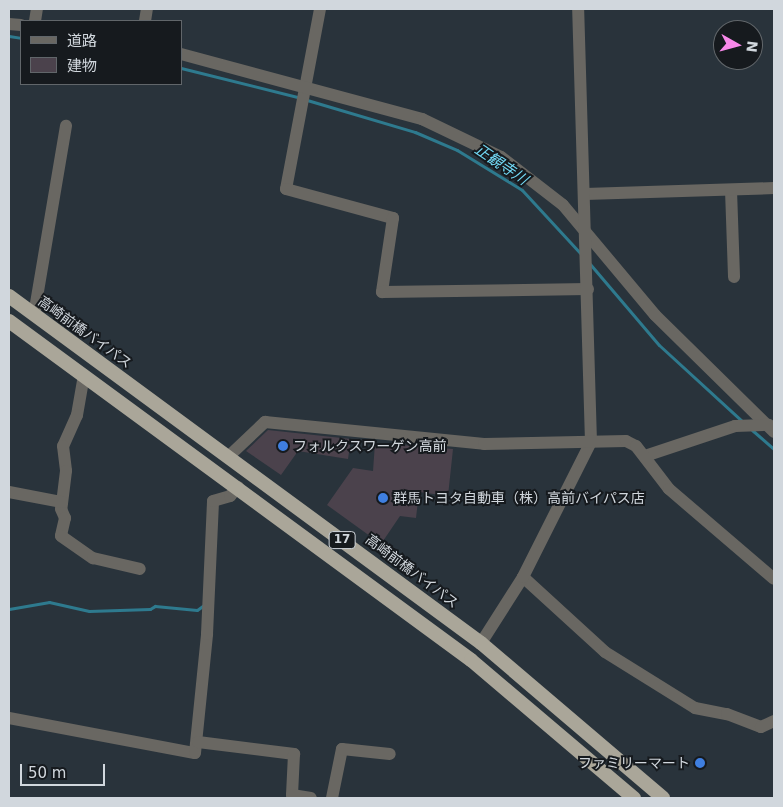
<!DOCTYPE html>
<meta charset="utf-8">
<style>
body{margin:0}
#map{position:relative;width:783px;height:807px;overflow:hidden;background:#29333b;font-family:"DejaVu Sans","Noto Sans JP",sans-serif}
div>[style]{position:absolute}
.stream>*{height:3px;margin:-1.5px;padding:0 1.5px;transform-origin:1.5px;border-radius:1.5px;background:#2e7a8e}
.building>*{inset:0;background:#4b424c}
.minor>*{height:12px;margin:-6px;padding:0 6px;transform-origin:6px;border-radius:6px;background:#696762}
.tertiary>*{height:12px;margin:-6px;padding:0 6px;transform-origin:6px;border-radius:6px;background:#696762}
.trunk>*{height:14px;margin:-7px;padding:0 7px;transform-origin:7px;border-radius:7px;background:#aaa699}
.dots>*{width:14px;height:14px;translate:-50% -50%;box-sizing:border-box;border:2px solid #161a1e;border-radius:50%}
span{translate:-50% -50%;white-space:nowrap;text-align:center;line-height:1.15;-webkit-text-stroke:4px #161a1e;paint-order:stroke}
.shield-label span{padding:1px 4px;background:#161a1e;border:1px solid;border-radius:4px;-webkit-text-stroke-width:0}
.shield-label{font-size:12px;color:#d1d7dd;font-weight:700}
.street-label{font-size:14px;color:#d1d7dd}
.poi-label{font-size:14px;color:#d1d7dd}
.left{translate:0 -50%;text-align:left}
.right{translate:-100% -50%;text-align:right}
.water-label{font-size:15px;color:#72d9f5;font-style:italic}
.frame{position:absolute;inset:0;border:10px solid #d1d7dd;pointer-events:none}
.legend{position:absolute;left:20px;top:20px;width:162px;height:65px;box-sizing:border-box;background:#161a1e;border:1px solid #61666a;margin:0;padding:6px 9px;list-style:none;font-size:15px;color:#d1d7dd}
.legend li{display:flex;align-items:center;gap:10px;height:25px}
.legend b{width:25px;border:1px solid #61666a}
.north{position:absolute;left:713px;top:20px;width:50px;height:50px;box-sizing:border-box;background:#161a1e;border:1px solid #61666a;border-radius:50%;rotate:97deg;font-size:14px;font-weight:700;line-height:20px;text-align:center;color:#d1d7dd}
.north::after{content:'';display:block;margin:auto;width:18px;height:22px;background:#f888ea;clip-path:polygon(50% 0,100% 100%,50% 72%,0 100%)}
.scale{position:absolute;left:20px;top:764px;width:85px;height:22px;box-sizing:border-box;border:2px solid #d1d7dd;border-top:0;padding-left:6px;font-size:15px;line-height:18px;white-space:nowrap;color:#d1d7dd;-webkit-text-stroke:4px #161a1e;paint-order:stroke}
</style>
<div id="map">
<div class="stream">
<div style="left:9px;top:36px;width:12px;rotate:9deg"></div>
<div style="left:181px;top:68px;width:124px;rotate:14deg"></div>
<div style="left:307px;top:100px;width:113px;rotate:16.5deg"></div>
<div style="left:415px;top:132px;width:46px;rotate:23.2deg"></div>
<div style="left:457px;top:150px;width:76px;rotate:31.6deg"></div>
<div style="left:522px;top:190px;width:87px;rotate:47.3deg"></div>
<div style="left:590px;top:264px;width:106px;rotate:49.6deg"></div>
<div style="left:659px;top:345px;width:113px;rotate:42.5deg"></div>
<div style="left:752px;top:430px;width:29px;rotate:41deg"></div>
<div style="left:9px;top:609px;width:41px;rotate:-9.9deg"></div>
<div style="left:49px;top:602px;width:41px;rotate:12.7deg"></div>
<div style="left:89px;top:611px;width:61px;rotate:-1.9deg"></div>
<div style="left:150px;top:609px;width:6px;rotate:-31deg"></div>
<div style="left:155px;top:606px;width:42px;rotate:5.4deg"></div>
<div style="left:197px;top:610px;width:9px;rotate:-36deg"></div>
</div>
<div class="building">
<div style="clip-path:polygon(268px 430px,351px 439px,348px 459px,298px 451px,281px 475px,246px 451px)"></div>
<div style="clip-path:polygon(375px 443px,453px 449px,448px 496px,419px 492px,416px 518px,400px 516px,381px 544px,327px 505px,353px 468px,373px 471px)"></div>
</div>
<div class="minor">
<div style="left:320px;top:9px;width:183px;rotate:100.7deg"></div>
<div style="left:286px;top:189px;width:111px;rotate:15.2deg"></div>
<div style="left:393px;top:218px;width:75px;rotate:98.5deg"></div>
<div style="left:382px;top:292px;width:206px;rotate:-0.8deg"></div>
<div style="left:35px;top:21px;width:12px;rotate:-81deg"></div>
<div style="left:145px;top:21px;width:12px;rotate:-81deg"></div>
<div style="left:9px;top:24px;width:12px;rotate:5deg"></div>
<div style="left:731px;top:190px;width:87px;rotate:88deg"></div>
<div style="left:585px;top:194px;width:189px;rotate:-1.8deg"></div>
<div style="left:563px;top:205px;width:143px;rotate:50.1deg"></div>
<div style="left:655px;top:315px;width:167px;rotate:44.5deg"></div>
<div style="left:34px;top:315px;width:192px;rotate:-80.4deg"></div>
<div style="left:84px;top:375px;width:41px;rotate:99.9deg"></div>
<div style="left:77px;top:415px;width:34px;rotate:114deg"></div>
<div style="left:63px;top:446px;width:25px;rotate:83deg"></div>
<div style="left:66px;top:471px;width:38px;rotate:97deg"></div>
<div style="left:61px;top:509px;width:10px;rotate:66deg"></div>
<div style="left:65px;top:518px;width:18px;rotate:103deg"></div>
<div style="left:61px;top:536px;width:39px;rotate:35deg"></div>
<div style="left:93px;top:558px;width:48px;rotate:13.2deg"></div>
<div style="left:645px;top:456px;width:95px;rotate:-18.4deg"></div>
<div style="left:735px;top:426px;width:34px;rotate:-2deg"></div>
<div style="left:9px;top:492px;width:54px;rotate:10.7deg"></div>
<div style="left:523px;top:577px;width:111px;rotate:42.4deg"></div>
<div style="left:605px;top:652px;width:106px;rotate:31.9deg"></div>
<div style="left:695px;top:708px;width:33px;rotate:11deg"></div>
<div style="left:727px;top:714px;width:36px;rotate:21deg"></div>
<div style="left:761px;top:727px;width:14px;rotate:-25deg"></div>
<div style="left:481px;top:643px;width:78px;rotate:-57.5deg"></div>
<div style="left:523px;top:577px;width:151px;rotate:-63.3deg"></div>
<div style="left:591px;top:442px;width:433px;rotate:-91.7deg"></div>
<div style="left:9px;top:718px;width:189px;rotate:10.7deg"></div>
<div style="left:195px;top:753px;width:120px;rotate:-84.2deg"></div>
<div style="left:207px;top:634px;width:133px;rotate:-87.4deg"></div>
<div style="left:213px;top:501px;width:18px;rotate:-16deg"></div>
<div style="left:230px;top:496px;width:12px;rotate:-48deg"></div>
<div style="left:198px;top:742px;width:97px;rotate:7.1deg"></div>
<div style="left:294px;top:754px;width:41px;rotate:92.8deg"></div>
<div style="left:292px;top:795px;width:19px;rotate:9deg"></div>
<div style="left:332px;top:798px;width:50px;rotate:-78.5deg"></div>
<div style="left:342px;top:749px;width:48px;rotate:5.9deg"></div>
</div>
<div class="tertiary">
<div style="left:181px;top:54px;width:250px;rotate:15.1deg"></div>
<div style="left:422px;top:119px;width:88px;rotate:25.7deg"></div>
<div style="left:501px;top:157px;width:78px;rotate:37.7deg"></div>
<div style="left:229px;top:456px;width:50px;rotate:-43.4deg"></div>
<div style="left:265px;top:422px;width:220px;rotate:5.7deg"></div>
<div style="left:484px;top:444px;width:142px;rotate:-1.2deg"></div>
<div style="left:626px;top:441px;width:11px;rotate:27deg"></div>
<div style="left:636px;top:446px;width:54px;rotate:52.5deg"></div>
<div style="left:669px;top:489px;width:138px;rotate:40.6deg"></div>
</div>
<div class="trunk">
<div style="left:9px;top:296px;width:586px;rotate:36.32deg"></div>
<div style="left:481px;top:643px;width:239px;rotate:40.4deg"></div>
<div style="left:9px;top:321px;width:573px;rotate:36.27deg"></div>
<div style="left:471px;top:660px;width:214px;rotate:40.3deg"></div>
</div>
<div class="dots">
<div style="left:283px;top:446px;background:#3f7fe0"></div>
<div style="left:383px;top:498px;background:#3f7fe0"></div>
<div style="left:700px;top:763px;background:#3f7fe0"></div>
</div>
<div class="shield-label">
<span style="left:342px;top:540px">17</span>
</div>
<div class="street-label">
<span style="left:85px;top:332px;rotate:36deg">高崎前橋バイパス</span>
<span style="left:412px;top:571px;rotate:37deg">高崎前橋バイパス</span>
</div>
<div class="poi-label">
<span class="left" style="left:293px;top:446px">フォルクスワーゲン高前</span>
<span class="left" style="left:393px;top:498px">群馬トヨタ自動車（株）高前バイパス店</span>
<span class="right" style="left:690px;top:763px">ファミリーマート</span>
</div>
<div class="water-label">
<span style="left:501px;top:165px;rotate:34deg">正観寺川</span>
</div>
<div class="frame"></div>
<ul class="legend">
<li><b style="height:6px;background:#696762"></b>道路</li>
<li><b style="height:14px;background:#4b424c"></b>建物</li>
</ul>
<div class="north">N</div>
<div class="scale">50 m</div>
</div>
